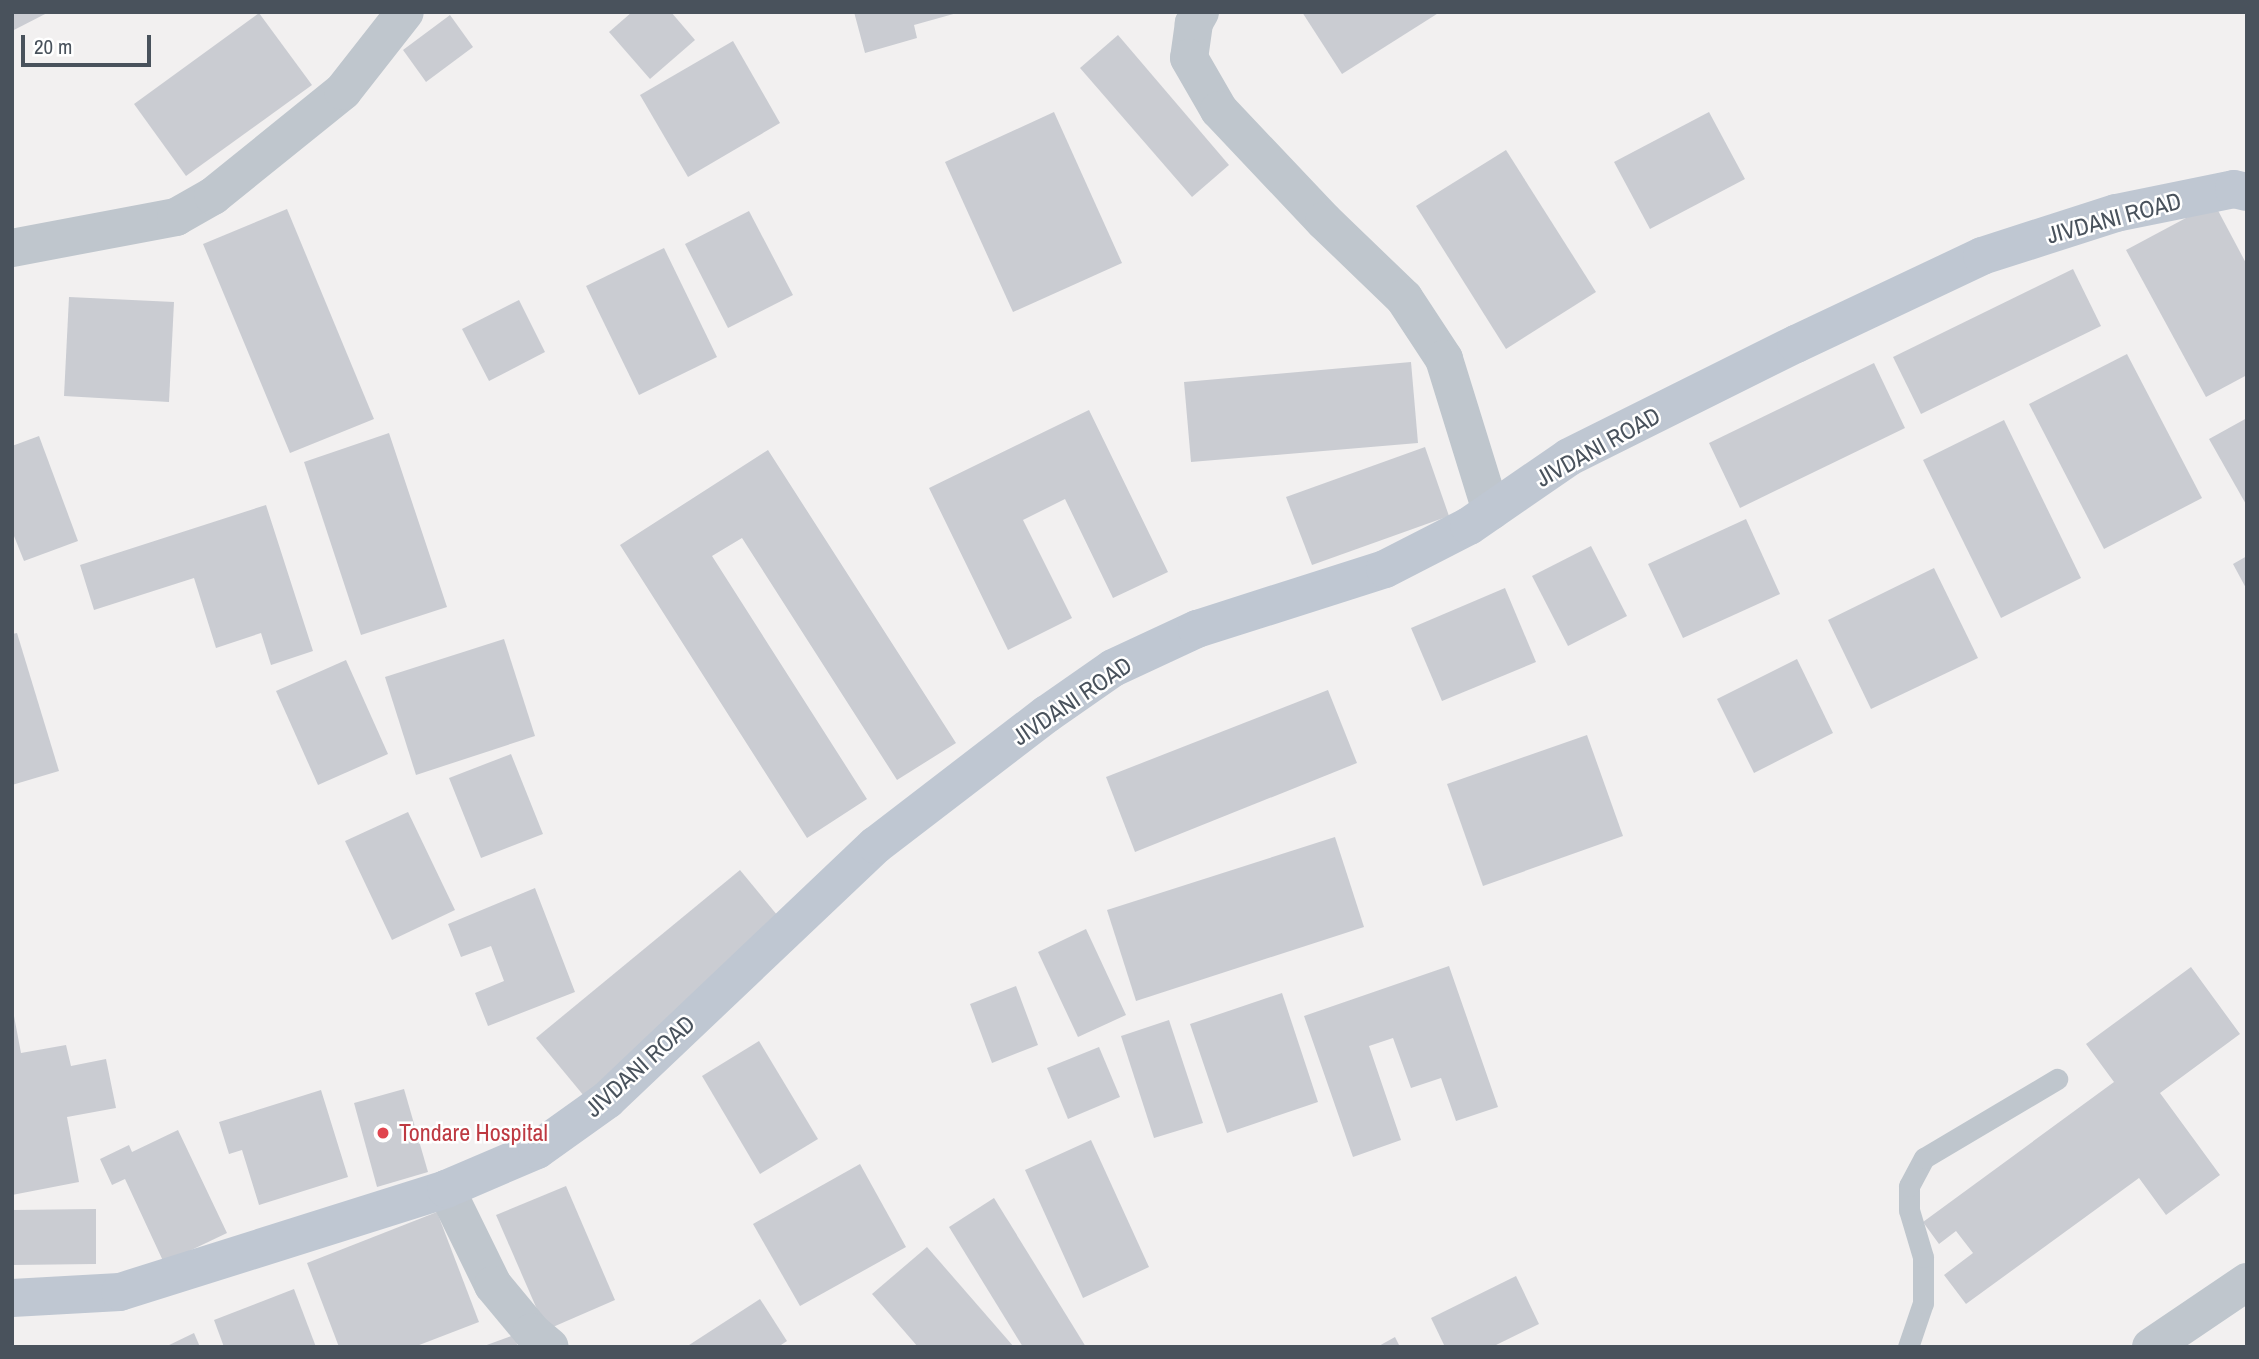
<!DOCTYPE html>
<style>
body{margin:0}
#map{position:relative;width:2259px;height:1359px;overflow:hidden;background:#f2f0f0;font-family:"Archivo Narrow",sans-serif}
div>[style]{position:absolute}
.building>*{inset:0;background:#caccd2}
.service>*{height:21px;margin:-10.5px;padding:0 10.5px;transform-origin:10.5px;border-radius:10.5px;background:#bfc6cd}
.minor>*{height:38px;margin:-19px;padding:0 19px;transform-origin:19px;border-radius:19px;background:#bfc6cd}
.secondary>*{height:38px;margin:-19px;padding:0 19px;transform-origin:19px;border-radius:19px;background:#bfc7d2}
.dots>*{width:19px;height:19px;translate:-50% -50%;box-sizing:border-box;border:4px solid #fff;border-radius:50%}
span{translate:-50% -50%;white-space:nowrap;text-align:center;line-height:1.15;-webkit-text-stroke:5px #fff;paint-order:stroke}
.street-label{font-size:24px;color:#49525c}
.health-label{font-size:24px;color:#be3a42}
.left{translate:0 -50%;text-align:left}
.frame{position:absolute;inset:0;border:14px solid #49525c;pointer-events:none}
.scale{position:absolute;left:21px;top:35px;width:130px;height:32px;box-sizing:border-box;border:4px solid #49525c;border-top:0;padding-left:9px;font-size:21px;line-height:24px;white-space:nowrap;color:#49525c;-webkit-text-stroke:5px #fff;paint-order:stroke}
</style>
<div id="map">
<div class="building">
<div style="clip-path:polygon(12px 12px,49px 12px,12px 31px)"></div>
<div style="clip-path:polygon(632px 12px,671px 12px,695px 40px,650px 79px,609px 32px)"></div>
<div style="clip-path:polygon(854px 12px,957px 12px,957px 13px,914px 25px,917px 38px,865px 53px)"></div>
<div style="clip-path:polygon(1302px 12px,1440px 12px,1342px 74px)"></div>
<div style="clip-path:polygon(259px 13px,312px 85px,186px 176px,134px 104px)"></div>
<div style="clip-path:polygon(450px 15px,473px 47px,426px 82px,403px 50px)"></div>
<div style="clip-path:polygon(1118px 35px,1229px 165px,1192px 197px,1080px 68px)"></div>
<div style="clip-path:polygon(733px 41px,780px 123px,688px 177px,640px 95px)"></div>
<div style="clip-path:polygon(1054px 112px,1122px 263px,1013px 312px,945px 162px)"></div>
<div style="clip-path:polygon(1709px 112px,1745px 179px,1650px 229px,1614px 162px)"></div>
<div style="clip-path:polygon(1506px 150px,1596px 292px,1506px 349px,1416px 206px)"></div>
<div style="clip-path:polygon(2214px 203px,2247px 265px,2247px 375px,2206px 397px,2126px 250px)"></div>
<div style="clip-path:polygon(287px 209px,374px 419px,290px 453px,203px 244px)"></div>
<div style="clip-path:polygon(749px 211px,793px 295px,728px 328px,685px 244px)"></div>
<div style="clip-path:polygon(664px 248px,717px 357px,639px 395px,586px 286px)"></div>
<div style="clip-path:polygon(2073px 269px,2101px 326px,1921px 414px,1893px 357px)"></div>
<div style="clip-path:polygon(69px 297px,174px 302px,169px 402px,64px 396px)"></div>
<div style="clip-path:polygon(519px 300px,545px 352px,489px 381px,462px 329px)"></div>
<div style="clip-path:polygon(2127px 354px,2202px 498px,2104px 549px,2029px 404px)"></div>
<div style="clip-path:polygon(1411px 362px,1418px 443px,1191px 462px,1184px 382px)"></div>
<div style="clip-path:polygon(1874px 363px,1905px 428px,1740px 508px,1709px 443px)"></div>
<div style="clip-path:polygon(1089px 410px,1168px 572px,1113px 598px,1065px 499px,1023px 520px,1072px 618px,1008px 650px,929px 488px)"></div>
<div style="clip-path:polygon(2247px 418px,2247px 506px,2209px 439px)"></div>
<div style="clip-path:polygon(2004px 420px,2081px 578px,2001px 618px,1923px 460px)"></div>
<div style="clip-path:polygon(389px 433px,447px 607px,361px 635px,304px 462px)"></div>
<div style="clip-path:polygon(39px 436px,78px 541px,24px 561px,12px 531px,12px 446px)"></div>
<div style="clip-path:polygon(1425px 447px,1449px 516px,1312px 565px,1286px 497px)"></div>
<div style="clip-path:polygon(768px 450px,956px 743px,897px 780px,742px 538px,712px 556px,867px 799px,807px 838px,620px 545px)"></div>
<div style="clip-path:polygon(266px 505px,313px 651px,271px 665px,261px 633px,216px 648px,194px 578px,94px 610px,80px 565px)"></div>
<div style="clip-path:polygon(1746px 519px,1780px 594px,1683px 638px,1648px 564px)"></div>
<div style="clip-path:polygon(1591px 546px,1627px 616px,1568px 646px,1532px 576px)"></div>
<div style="clip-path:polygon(2247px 556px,2247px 590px,2233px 564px)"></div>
<div style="clip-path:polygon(1934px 568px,1978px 658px,1871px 709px,1828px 620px)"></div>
<div style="clip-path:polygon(1505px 588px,1536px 662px,1442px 701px,1411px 628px)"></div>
<div style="clip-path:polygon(17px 633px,59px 771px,12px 785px,12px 634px)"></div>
<div style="clip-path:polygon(504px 639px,535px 736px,416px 775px,385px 677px)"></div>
<div style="clip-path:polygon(1797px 659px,1833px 733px,1754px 773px,1717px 699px)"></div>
<div style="clip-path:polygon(346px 660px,388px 754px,318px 785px,276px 691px)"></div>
<div style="clip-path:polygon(1328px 690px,1357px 763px,1135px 852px,1106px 777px)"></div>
<div style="clip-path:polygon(1587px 735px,1623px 836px,1483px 886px,1447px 784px)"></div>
<div style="clip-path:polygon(511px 754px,543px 834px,481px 858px,449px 778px)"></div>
<div style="clip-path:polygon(408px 812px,455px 910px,392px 940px,345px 841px)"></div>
<div style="clip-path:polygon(1335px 837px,1364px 927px,1136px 1001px,1107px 910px)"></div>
<div style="clip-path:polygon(740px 870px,787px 927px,584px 1096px,536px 1038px)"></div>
<div style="clip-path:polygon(535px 888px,575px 992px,488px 1026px,475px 993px,504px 981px,491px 946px,461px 957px,448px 924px)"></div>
<div style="clip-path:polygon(1086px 929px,1126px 1015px,1078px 1037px,1038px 952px)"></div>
<div style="clip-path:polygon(1449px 966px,1498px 1107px,1456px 1121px,1441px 1078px,1411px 1088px,1393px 1038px,1369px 1046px,1401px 1140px,1353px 1157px,1304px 1016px)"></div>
<div style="clip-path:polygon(2191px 967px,2240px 1034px,2160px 1093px,2220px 1175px,2166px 1215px,2139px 1178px,1966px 1304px,1944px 1275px,1973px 1253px,1956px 1231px,1939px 1244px,1923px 1222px,2114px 1082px,2086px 1044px)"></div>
<div style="clip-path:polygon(1016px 986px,1038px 1045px,992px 1063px,970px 1004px)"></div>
<div style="clip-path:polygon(1282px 993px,1318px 1102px,1227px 1133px,1190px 1024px)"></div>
<div style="clip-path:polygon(14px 1016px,21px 1053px,66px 1045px,71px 1066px,106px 1059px,116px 1108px,67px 1117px,79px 1182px,12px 1195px)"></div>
<div style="clip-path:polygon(1169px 1020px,1203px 1123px,1154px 1138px,1121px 1036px)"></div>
<div style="clip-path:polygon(759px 1041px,818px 1139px,760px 1174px,702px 1076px)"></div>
<div style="clip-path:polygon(1099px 1047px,1120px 1097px,1068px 1119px,1047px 1068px)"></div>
<div style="clip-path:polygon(404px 1089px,428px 1172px,377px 1187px,354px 1103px)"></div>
<div style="clip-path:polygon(321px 1090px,348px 1177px,259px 1205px,242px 1150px,229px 1154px,219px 1122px)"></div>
<div style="clip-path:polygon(178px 1130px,227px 1233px,164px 1263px,125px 1179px,112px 1185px,100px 1159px,129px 1145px,132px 1152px)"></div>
<div style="clip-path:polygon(1091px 1140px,1149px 1267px,1083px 1298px,1025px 1170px)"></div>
<div style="clip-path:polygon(860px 1164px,906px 1247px,800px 1306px,753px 1224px)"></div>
<div style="clip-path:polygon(566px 1186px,615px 1300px,546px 1330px,496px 1215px)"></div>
<div style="clip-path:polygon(994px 1198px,1086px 1347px,1023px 1347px,949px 1227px)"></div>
<div style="clip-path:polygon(96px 1209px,96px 1264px,12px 1265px,12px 1210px)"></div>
<div style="clip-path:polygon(437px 1212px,479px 1322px,414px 1347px,339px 1347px,307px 1263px)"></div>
<div style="clip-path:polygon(927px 1247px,1014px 1347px,918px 1347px,872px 1294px)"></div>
<div style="clip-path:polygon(1516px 1276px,1539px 1324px,1492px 1347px,1445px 1347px,1431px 1318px)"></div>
<div style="clip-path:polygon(294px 1289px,316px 1347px,224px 1347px,214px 1320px)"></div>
<div style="clip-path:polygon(760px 1299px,787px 1341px,778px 1347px,686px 1347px)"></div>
<div style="clip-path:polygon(194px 1333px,200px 1347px,165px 1347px)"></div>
<div style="clip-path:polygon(514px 1335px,518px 1347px,484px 1347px,484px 1346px)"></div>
<div style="clip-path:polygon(1395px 1337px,1400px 1347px,1377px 1347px)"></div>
</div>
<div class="service">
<div style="left:1908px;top:1347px;width:46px;rotate:-71.2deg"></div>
<div style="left:1923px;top:1303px;width:46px;rotate:-90deg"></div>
<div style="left:1923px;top:1257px;width:49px;rotate:-106.6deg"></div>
<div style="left:1909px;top:1210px;width:24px;rotate:-90deg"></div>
<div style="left:1909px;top:1186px;width:32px;rotate:-62deg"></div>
<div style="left:1924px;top:1158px;width:155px;rotate:-30.7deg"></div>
</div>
<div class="minor">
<div style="left:1200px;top:12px;width:13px;rotate:119deg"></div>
<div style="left:1194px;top:23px;width:35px;rotate:98deg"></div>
<div style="left:1189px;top:58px;width:60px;rotate:60deg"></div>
<div style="left:1219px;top:110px;width:153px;rotate:46.6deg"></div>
<div style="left:1324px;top:221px;width:111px;rotate:43.9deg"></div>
<div style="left:1404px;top:298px;width:73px;rotate:56.7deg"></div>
<div style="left:1444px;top:359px;width:159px;rotate:72.8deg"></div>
<div style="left:12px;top:248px;width:167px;rotate:-10.7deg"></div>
<div style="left:176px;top:217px;width:43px;rotate:-29.6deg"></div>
<div style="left:213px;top:196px;width:167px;rotate:-38.9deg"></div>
<div style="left:343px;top:91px;width:100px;rotate:-51.9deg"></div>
<div style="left:446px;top:1189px;width:107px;rotate:63.9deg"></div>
<div style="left:493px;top:1285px;width:61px;rotate:50.3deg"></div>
<div style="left:532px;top:1332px;width:23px;rotate:40deg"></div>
<div style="left:2151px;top:1347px;width:116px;rotate:-34.1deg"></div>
</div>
<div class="secondary">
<div style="left:12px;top:1298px;width:108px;rotate:-3.2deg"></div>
<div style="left:120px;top:1292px;width:342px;rotate:-17.5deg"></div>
<div style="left:446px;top:1189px;width:99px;rotate:-23.2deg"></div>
<div style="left:537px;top:1150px;width:86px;rotate:-35.5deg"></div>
<div style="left:607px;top:1100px;width:371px;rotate:-43.5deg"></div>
<div style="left:876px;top:845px;width:215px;rotate:-37.5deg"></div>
<div style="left:1047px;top:714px;width:80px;rotate:-34.9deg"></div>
<div style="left:1113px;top:668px;width:93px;rotate:-24.9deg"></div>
<div style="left:1197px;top:629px;width:197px;rotate:-17.7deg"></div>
<div style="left:1385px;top:569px;width:94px;rotate:-27.1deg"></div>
<div style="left:1469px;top:526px;width:121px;rotate:-34.6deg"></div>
<div style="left:1569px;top:457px;width:254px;rotate:-26.5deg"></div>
<div style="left:1796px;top:344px;width:206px;rotate:-25.3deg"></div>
<div style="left:1982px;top:256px;width:141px;rotate:-17.8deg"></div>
<div style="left:2116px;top:213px;width:120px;rotate:-11.5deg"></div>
<div style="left:2234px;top:189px;width:13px;rotate:13deg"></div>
</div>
<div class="dots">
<div style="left:383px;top:1133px;background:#e0444e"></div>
</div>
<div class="street-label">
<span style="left:2114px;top:218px;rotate:-15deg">JIVDANI ROAD</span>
<span style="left:1598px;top:447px;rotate:-29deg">JIVDANI ROAD</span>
<span style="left:1072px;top:701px;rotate:-34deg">JIVDANI ROAD</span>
<span style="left:640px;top:1066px;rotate:-42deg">JIVDANI ROAD</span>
</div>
<div class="health-label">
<span class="left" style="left:399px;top:1133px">Tondare Hospital</span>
</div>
<div class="frame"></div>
<div class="scale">20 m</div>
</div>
